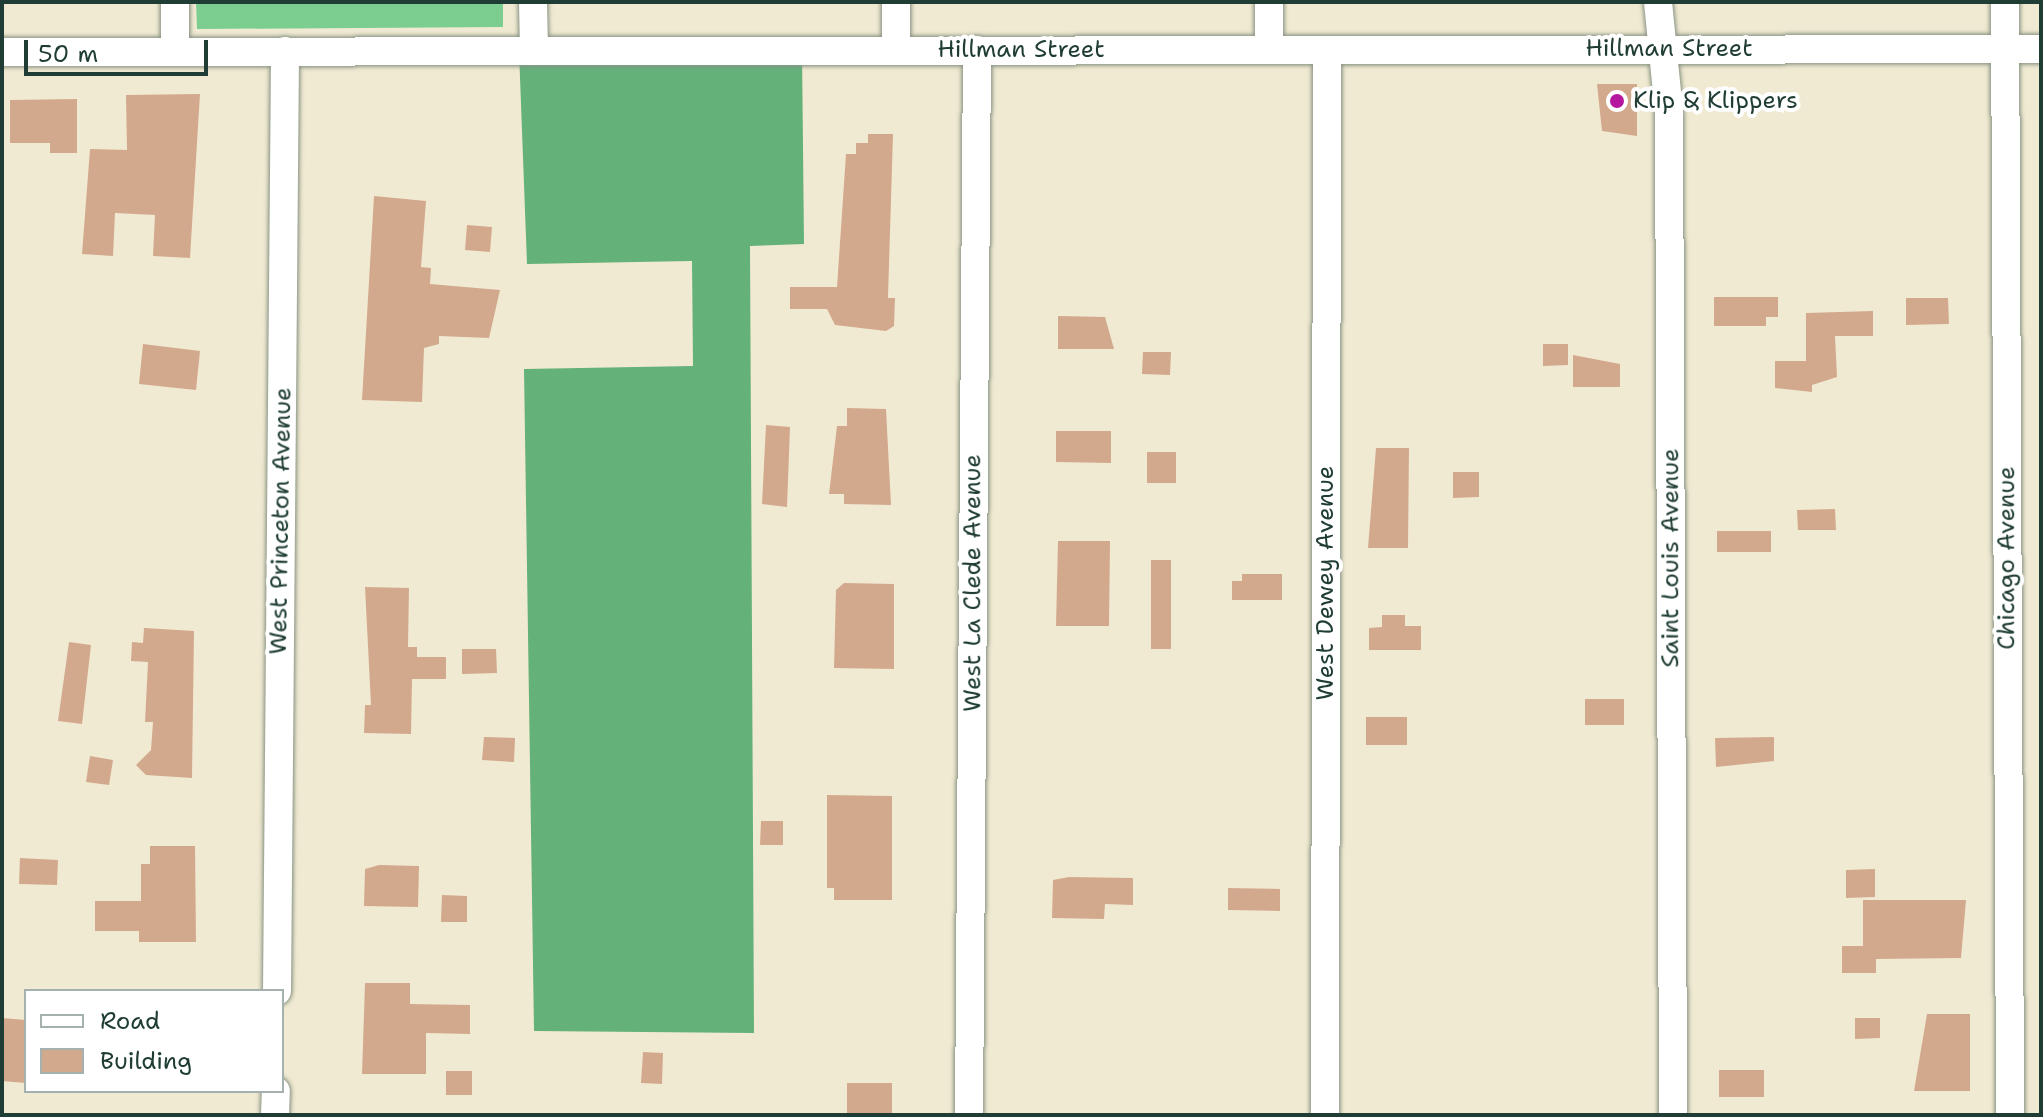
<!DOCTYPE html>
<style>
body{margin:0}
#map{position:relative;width:2043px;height:1117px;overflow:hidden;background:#f1ead2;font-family:"Shantell Sans",sans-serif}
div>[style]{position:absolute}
.green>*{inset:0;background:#7bce90}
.forest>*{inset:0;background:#64b17a}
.building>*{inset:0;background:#d3a98e}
.roads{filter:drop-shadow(0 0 2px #889483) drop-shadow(0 0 2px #889483)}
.minor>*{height:28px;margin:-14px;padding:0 14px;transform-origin:14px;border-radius:14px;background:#fff}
.dots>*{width:22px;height:22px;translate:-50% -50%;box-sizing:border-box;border:4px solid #fff;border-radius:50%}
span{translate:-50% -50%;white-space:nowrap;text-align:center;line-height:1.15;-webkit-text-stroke:8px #fff;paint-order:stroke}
.street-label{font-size:24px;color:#1f3d34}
.poi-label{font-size:24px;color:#1f3d34}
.left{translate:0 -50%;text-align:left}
.frame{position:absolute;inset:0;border:4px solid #1f3d34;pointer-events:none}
.legend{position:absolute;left:24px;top:989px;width:260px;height:104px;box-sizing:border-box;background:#fff;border:2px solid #a5b1ae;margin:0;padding:10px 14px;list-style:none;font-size:24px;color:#1f3d34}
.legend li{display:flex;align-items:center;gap:16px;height:40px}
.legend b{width:40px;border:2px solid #a5b1ae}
.scale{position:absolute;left:24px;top:40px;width:184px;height:36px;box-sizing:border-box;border:4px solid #1f3d34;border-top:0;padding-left:10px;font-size:24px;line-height:28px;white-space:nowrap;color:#1f3d34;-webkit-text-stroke:6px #fff;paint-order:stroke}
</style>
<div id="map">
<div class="green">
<div style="clip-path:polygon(196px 2px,503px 2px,503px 27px,197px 29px)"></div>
</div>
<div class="forest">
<div style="clip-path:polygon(519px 51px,802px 51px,804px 244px,750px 246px,754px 1033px,534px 1031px,524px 369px,693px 366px,692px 261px,527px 264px)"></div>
</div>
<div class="building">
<div style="clip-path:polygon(1597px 84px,1637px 84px,1637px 136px,1602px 131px)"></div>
<div style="clip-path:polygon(200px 94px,190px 258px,153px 256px,155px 215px,115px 213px,113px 256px,82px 254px,90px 149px,127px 150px,126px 95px)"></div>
<div style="clip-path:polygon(77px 99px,77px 153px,50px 153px,50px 143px,10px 143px,10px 100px)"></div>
<div style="clip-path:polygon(868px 134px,893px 134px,888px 298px,895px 298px,894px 326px,886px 331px,835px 325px,827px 309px,790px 309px,790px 287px,837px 287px,846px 154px,856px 154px,856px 143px,868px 143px)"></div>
<div style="clip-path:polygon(374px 196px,426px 201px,421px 267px,431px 268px,430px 284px,500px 290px,489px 338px,439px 336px,439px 344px,424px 348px,422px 402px,362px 400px)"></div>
<div style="clip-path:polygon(467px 225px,492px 227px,490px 252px,465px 250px)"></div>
<div style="clip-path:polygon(1714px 297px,1778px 297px,1778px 317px,1766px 317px,1766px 326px,1714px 326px)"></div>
<div style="clip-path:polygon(1906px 298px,1948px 298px,1949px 324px,1906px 325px)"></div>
<div style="clip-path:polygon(1873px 311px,1873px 336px,1835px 336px,1837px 377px,1812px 385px,1812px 392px,1775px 388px,1775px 361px,1806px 361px,1806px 313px)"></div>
<div style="clip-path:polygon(1058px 316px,1105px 317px,1114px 349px,1058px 349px)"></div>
<div style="clip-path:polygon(143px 344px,200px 351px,196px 390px,139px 384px)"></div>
<div style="clip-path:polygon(1543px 344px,1568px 344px,1568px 365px,1543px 366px)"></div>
<div style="clip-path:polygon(1143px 352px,1171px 352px,1170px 375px,1142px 374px)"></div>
<div style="clip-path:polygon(1573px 355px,1620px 364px,1620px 387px,1573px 387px)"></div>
<div style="clip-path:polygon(847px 408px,886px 409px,891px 505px,844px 504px,844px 494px,829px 494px,837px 426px,847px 426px)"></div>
<div style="clip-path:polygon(766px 425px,790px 427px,787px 507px,762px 504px)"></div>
<div style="clip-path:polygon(1056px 431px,1111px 431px,1111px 463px,1056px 462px)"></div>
<div style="clip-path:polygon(1376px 448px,1409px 448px,1408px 548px,1368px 548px)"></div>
<div style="clip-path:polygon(1147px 452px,1176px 452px,1176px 483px,1147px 483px)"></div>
<div style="clip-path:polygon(1453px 472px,1479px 472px,1479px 497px,1453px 498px)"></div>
<div style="clip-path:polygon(1835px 509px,1836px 530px,1798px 530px,1797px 510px)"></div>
<div style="clip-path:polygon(1717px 531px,1771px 531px,1771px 552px,1717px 552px)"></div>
<div style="clip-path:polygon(1058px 541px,1110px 541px,1109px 626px,1056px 626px)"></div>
<div style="clip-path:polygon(1151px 560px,1171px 560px,1171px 649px,1151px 649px)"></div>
<div style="clip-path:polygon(1242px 574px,1282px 574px,1282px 600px,1232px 600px,1232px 581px,1242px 581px)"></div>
<div style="clip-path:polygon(844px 583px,894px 584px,894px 669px,834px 668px,836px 590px)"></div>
<div style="clip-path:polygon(365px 587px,409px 588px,408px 647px,417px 647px,417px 657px,446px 657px,446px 679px,412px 679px,411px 734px,364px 733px,365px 705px,371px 705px)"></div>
<div style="clip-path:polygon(1382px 615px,1405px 615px,1405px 626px,1421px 626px,1421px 650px,1369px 650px,1369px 628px,1382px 627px)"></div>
<div style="clip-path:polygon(144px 628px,194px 631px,192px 778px,146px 775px,136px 765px,151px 750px,153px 722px,145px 722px,148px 662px,131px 661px,132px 642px,143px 643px)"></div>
<div style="clip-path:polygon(69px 642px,91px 645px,82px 724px,58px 721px)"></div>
<div style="clip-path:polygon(462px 649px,496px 649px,497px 673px,462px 674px)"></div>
<div style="clip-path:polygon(1585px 699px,1624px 699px,1624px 725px,1585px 725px)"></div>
<div style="clip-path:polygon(1366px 717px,1407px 717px,1407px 745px,1366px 745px)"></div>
<div style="clip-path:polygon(484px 737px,515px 738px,514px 762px,482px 760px)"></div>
<div style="clip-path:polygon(1774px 737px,1774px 761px,1716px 767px,1715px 738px)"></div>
<div style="clip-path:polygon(90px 756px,113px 760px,109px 785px,86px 782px)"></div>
<div style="clip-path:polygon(827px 795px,892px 796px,892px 900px,834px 900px,834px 888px,827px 888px)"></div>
<div style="clip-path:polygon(761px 821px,783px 821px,783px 845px,760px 845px)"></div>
<div style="clip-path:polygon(150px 846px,195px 846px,196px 942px,139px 942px,139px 931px,95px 931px,95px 901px,141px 901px,141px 864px,150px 864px)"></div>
<div style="clip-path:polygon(20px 858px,58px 860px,57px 885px,19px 884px)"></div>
<div style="clip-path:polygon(379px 865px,419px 866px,418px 907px,364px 906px,365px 869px)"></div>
<div style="clip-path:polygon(1875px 869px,1875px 897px,1846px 898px,1846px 870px)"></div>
<div style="clip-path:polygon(1069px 877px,1133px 878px,1133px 905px,1105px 904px,1104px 919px,1052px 918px,1053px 880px)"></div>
<div style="clip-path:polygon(1228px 888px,1280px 889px,1280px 911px,1228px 910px)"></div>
<div style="clip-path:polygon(442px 895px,467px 896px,467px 922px,441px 922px)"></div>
<div style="clip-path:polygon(1863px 900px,1966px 900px,1961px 958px,1876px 959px,1876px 973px,1842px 973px,1842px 946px,1863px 946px)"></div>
<div style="clip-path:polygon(365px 983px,410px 983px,410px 1004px,470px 1005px,470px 1034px,426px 1033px,426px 1074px,362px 1074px)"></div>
<div style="clip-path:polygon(1927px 1014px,1970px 1014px,1970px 1091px,1914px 1091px)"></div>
<div style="clip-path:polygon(2px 1018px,26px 1020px,26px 1083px,2px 1081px)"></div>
<div style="clip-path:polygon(1855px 1018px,1880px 1018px,1880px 1038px,1855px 1039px)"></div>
<div style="clip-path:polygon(643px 1052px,663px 1053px,662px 1084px,641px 1083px)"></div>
<div style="clip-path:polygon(1719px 1070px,1764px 1070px,1764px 1097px,1719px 1097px)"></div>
<div style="clip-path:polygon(446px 1071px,472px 1071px,472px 1095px,446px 1095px)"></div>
<div style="clip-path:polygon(847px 1083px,892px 1083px,892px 1115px,847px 1115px)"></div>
</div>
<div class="roads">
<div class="minor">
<div style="left:175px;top:2px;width:50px;rotate:90deg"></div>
<div style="left:533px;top:2px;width:49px;rotate:88.8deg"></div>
<div style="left:896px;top:2px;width:49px;rotate:90deg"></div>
<div style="left:1269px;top:2px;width:48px;rotate:90deg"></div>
<div style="left:1658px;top:2px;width:111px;rotate:84.3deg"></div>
<div style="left:1669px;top:112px;width:1003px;rotate:89.77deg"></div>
<div style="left:2005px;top:2px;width:1113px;rotate:89.74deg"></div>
<div style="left:2px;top:52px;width:2039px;rotate:-0.08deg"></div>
<div style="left:277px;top:991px;width:940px;rotate:-89.51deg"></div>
<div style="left:275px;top:1115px;width:24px;rotate:-88deg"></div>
<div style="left:969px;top:1115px;width:1065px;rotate:-89.57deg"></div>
<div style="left:1325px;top:1115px;width:1065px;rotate:-89.89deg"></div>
</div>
</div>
<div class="dots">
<div style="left:1617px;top:101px;background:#b5179e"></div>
</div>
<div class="street-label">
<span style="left:1669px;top:49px">Hillman Street</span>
<span style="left:1021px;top:50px">Hillman Street</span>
<span style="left:281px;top:521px;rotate:-89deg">West Princeton Avenue</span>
<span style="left:1671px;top:558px;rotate:-90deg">Saint Louis Avenue</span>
<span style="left:2007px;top:558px;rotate:-90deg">Chicago Avenue</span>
<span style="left:973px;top:583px;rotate:-90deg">West La Clede Avenue</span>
<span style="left:1326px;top:583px;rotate:-90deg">West Dewey Avenue</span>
</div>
<div class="poi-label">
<span class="left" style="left:1633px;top:101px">Klip &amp; Klippers</span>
</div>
<div class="frame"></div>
<ul class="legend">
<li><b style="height:10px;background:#fff"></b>Road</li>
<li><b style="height:22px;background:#d3a98e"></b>Building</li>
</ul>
<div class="scale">50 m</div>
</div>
